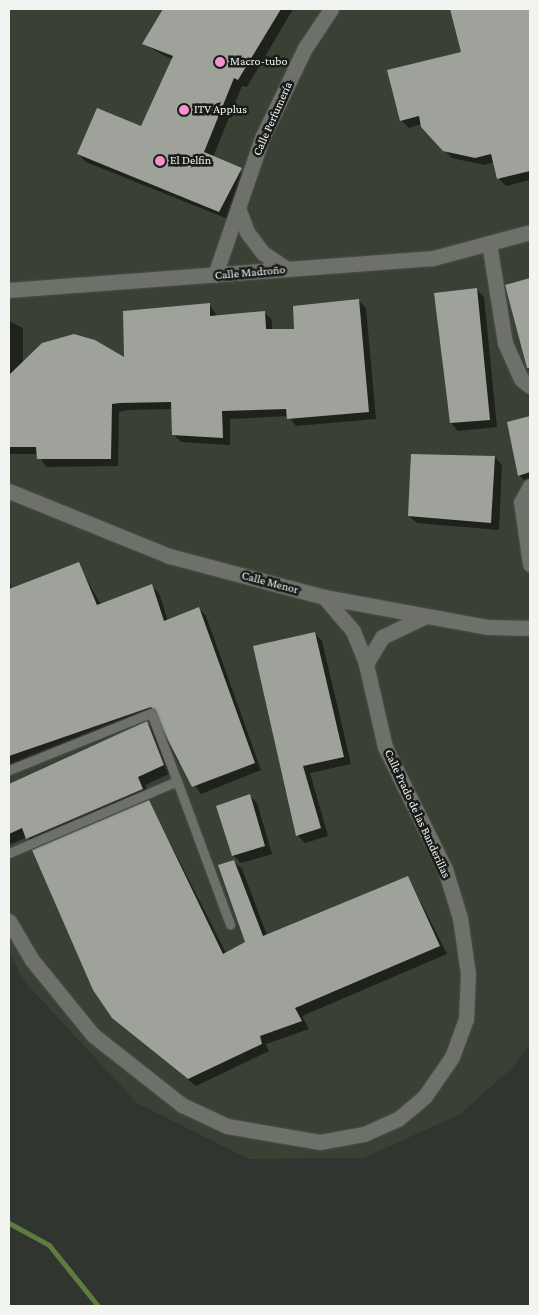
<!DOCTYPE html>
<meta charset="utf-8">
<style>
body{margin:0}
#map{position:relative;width:539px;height:1315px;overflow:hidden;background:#31352f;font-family:"Crimson Pro",serif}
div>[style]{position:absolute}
.built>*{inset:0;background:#394034}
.shadow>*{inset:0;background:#0007}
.stream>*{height:5px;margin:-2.5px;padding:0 2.5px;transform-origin:2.5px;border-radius:2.5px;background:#5e7c40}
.building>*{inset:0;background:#9ea29b}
.roads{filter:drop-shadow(0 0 1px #4d504b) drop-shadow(0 0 1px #4d504b)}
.service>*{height:9px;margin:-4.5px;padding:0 4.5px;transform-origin:4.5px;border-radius:4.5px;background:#6d716a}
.minor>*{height:15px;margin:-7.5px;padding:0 7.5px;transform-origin:7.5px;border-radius:7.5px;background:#6d716a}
.dots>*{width:14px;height:14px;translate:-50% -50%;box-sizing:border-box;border:2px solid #1a1c19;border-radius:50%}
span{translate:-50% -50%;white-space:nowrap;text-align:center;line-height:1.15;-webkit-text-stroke:5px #1a1c19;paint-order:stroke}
.poi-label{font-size:12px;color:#f2f4f0}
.left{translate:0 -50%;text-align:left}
.street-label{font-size:12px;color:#f2f4f0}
.frame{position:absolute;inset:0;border:10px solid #f2f4f0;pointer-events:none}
</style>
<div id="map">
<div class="built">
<div style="clip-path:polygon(9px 9px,530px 9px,530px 1045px,513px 1067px,460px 1114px,364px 1158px,249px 1159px,137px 1103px,23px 980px,9px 951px)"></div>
</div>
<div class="shadow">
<div style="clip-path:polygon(165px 9px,293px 9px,247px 87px,242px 86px,213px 157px,249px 177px,228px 219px,86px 162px,78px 154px,141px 127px,173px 60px,143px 44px)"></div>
<div style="clip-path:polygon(452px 9px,530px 9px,530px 180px,506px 186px,498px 178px,495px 162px,484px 165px,452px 158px,421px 124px,409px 128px,401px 120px,463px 53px)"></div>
<div style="clip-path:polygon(530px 280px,530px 373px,507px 286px)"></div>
<div style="clip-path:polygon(476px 289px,484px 297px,497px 427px,458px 431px,451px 423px)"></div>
<div style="clip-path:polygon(358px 300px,366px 308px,376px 419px,296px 426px,288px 416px,230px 419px,230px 445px,181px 442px,173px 434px,173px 409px,128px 410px,119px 412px,118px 466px,46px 467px,38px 454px,9px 454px,9px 321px,23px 328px,23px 363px,126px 359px,209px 304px,217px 316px,264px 312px,272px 320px,272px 330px,295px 330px)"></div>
<div style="clip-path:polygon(530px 417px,530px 482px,527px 483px,519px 475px,508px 423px)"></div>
<div style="clip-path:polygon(495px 457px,502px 465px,499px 530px,417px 523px,409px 516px)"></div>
<div style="clip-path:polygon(78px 564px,101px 605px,152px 586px,159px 593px,168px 621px,198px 608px,206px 616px,261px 770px,201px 794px,177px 760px,157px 715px,9px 767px,9px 580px,12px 589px)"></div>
<div style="clip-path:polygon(314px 633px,322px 641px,351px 764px,310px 773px,328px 836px,305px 843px,297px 835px,255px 647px)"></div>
<div style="clip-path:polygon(147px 723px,155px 730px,171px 773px,145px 785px,150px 796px,35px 846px,27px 837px,9px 845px,9px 785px)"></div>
<div style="clip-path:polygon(250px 796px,257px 803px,272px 854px,241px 863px,233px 855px)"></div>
<div style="clip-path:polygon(149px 801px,226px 953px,246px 943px,234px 862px,242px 869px,267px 935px,408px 877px,447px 954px,302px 1016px,309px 1029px,266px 1044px,269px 1051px,196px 1086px,121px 1025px)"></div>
</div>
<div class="stream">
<div style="left:9px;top:1223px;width:46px;rotate:28.8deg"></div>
<div style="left:49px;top:1245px;width:78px;rotate:51.2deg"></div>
</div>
<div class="building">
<div style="clip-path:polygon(163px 9px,281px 9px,238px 80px,234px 78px,204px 152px,242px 168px,219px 212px,77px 154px,97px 108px,141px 126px,173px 56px,142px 44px)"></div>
<div style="clip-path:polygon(450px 9px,530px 9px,530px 171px,497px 179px,491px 154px,475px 158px,443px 151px,421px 127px,419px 116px,400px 121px,387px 70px,461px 52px)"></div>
<div style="clip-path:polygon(530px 278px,530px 368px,527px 368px,505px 285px)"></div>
<div style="clip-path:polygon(477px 288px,490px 420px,450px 423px,434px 293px)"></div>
<div style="clip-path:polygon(359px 299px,369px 412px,287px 419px,286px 409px,222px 411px,223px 438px,172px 435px,171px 402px,120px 403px,112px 404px,111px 459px,37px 459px,36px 447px,9px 447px,9px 375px,42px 343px,74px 334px,95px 340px,124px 357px,123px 311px,210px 303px,210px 316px,265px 311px,266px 329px,294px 329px,293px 306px)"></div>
<div style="clip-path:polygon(530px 416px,530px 472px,518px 476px,507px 422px)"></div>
<div style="clip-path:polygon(411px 454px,495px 456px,491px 523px,408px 516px)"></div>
<div style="clip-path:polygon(79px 562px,97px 605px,152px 584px,164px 621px,199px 607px,255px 763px,192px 787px,151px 707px,9px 756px,9px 589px)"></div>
<div style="clip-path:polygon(315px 632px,344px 757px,303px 766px,321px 828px,296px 836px,253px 646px)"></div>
<div style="clip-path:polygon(147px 721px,164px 765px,138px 777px,143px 789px,26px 839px,22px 828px,9px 834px,9px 784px)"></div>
<div style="clip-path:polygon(250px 794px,265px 846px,232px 856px,216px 806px)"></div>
<div style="clip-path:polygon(149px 800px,223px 954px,245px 942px,218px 865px,234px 860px,263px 936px,408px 876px,440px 946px,295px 1008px,302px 1021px,260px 1036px,262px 1044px,188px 1079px,112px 1018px,93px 990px,32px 850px)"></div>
</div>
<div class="roads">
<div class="service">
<div style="left:9px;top:770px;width:153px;rotate:-21.9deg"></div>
<div style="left:151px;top:713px;width:73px;rotate:69.1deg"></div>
<div style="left:177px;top:781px;width:183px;rotate:156.8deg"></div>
<div style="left:177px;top:781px;width:153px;rotate:69.7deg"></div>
</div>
<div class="minor">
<div style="left:238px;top:208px;width:26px;rotate:69deg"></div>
<div style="left:247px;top:232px;width:26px;rotate:53deg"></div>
<div style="left:263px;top:253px;width:29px;rotate:34deg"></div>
<div style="left:489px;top:243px;width:101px;rotate:80.9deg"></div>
<div style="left:505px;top:343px;width:39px;rotate:66deg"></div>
<div style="left:521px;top:379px;width:11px;rotate:38deg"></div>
<div style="left:215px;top:275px;width:145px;rotate:-71.1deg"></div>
<div style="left:262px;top:138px;width:100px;rotate:-64.5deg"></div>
<div style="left:305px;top:48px;width:47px;rotate:-56.3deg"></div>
<div style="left:9px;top:290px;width:425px;rotate:-4.3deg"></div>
<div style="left:433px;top:258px;width:100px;rotate:-15deg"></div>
<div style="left:530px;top:486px;width:18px;rotate:119deg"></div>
<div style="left:521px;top:502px;width:63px;rotate:81.7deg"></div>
<div style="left:9px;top:491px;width:173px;rotate:22.1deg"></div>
<div style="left:169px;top:556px;width:160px;rotate:14.8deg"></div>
<div style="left:324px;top:597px;width:167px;rotate:10.4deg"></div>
<div style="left:488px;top:627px;width:42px;rotate:1.4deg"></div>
<div style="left:324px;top:597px;width:45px;rotate:49.5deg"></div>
<div style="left:353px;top:631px;width:35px;rotate:68deg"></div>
<div style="left:9px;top:921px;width:45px;rotate:59.5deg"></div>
<div style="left:32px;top:960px;width:97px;rotate:50.9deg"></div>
<div style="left:93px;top:1035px;width:113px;rotate:38.2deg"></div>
<div style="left:182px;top:1105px;width:50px;rotate:25deg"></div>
<div style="left:227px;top:1126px;width:94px;rotate:9.8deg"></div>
<div style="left:320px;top:1142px;width:45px;rotate:-10.3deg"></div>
<div style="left:364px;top:1134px;width:37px;rotate:-24deg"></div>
<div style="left:398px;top:1119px;width:35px;rotate:-40deg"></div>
<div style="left:425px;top:1096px;width:47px;rotate:-55.3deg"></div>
<div style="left:452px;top:1057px;width:40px;rotate:-69.8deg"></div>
<div style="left:466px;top:1019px;width:45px;rotate:-87.5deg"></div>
<div style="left:468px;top:974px;width:57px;rotate:-98.1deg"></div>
<div style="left:460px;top:918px;width:51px;rotate:-107deg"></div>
<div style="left:445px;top:869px;width:136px;rotate:-116.2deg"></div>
<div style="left:385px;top:747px;width:85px;rotate:-102.9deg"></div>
<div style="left:366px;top:664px;width:31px;rotate:-59deg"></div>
<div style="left:382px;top:637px;width:47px;rotate:-25.5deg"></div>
</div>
</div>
<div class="dots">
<div style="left:220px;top:62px;background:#f790cf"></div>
<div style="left:184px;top:110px;background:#f790cf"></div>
<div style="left:160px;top:161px;background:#f790cf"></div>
</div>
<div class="poi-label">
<span class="left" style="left:230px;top:62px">Macro-tubo</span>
<span class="left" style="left:194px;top:110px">ITV Applus</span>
<span class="left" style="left:170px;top:161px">El Delfin</span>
</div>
<div class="street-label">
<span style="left:273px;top:119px;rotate:-66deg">Calle Perfumería</span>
<span style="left:250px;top:273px;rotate:-5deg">Calle Madroño</span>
<span style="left:270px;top:583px;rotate:15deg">Calle Menor</span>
<span style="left:417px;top:814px;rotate:65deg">Calle Prado de las Banderillas</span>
</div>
<div class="frame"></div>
</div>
